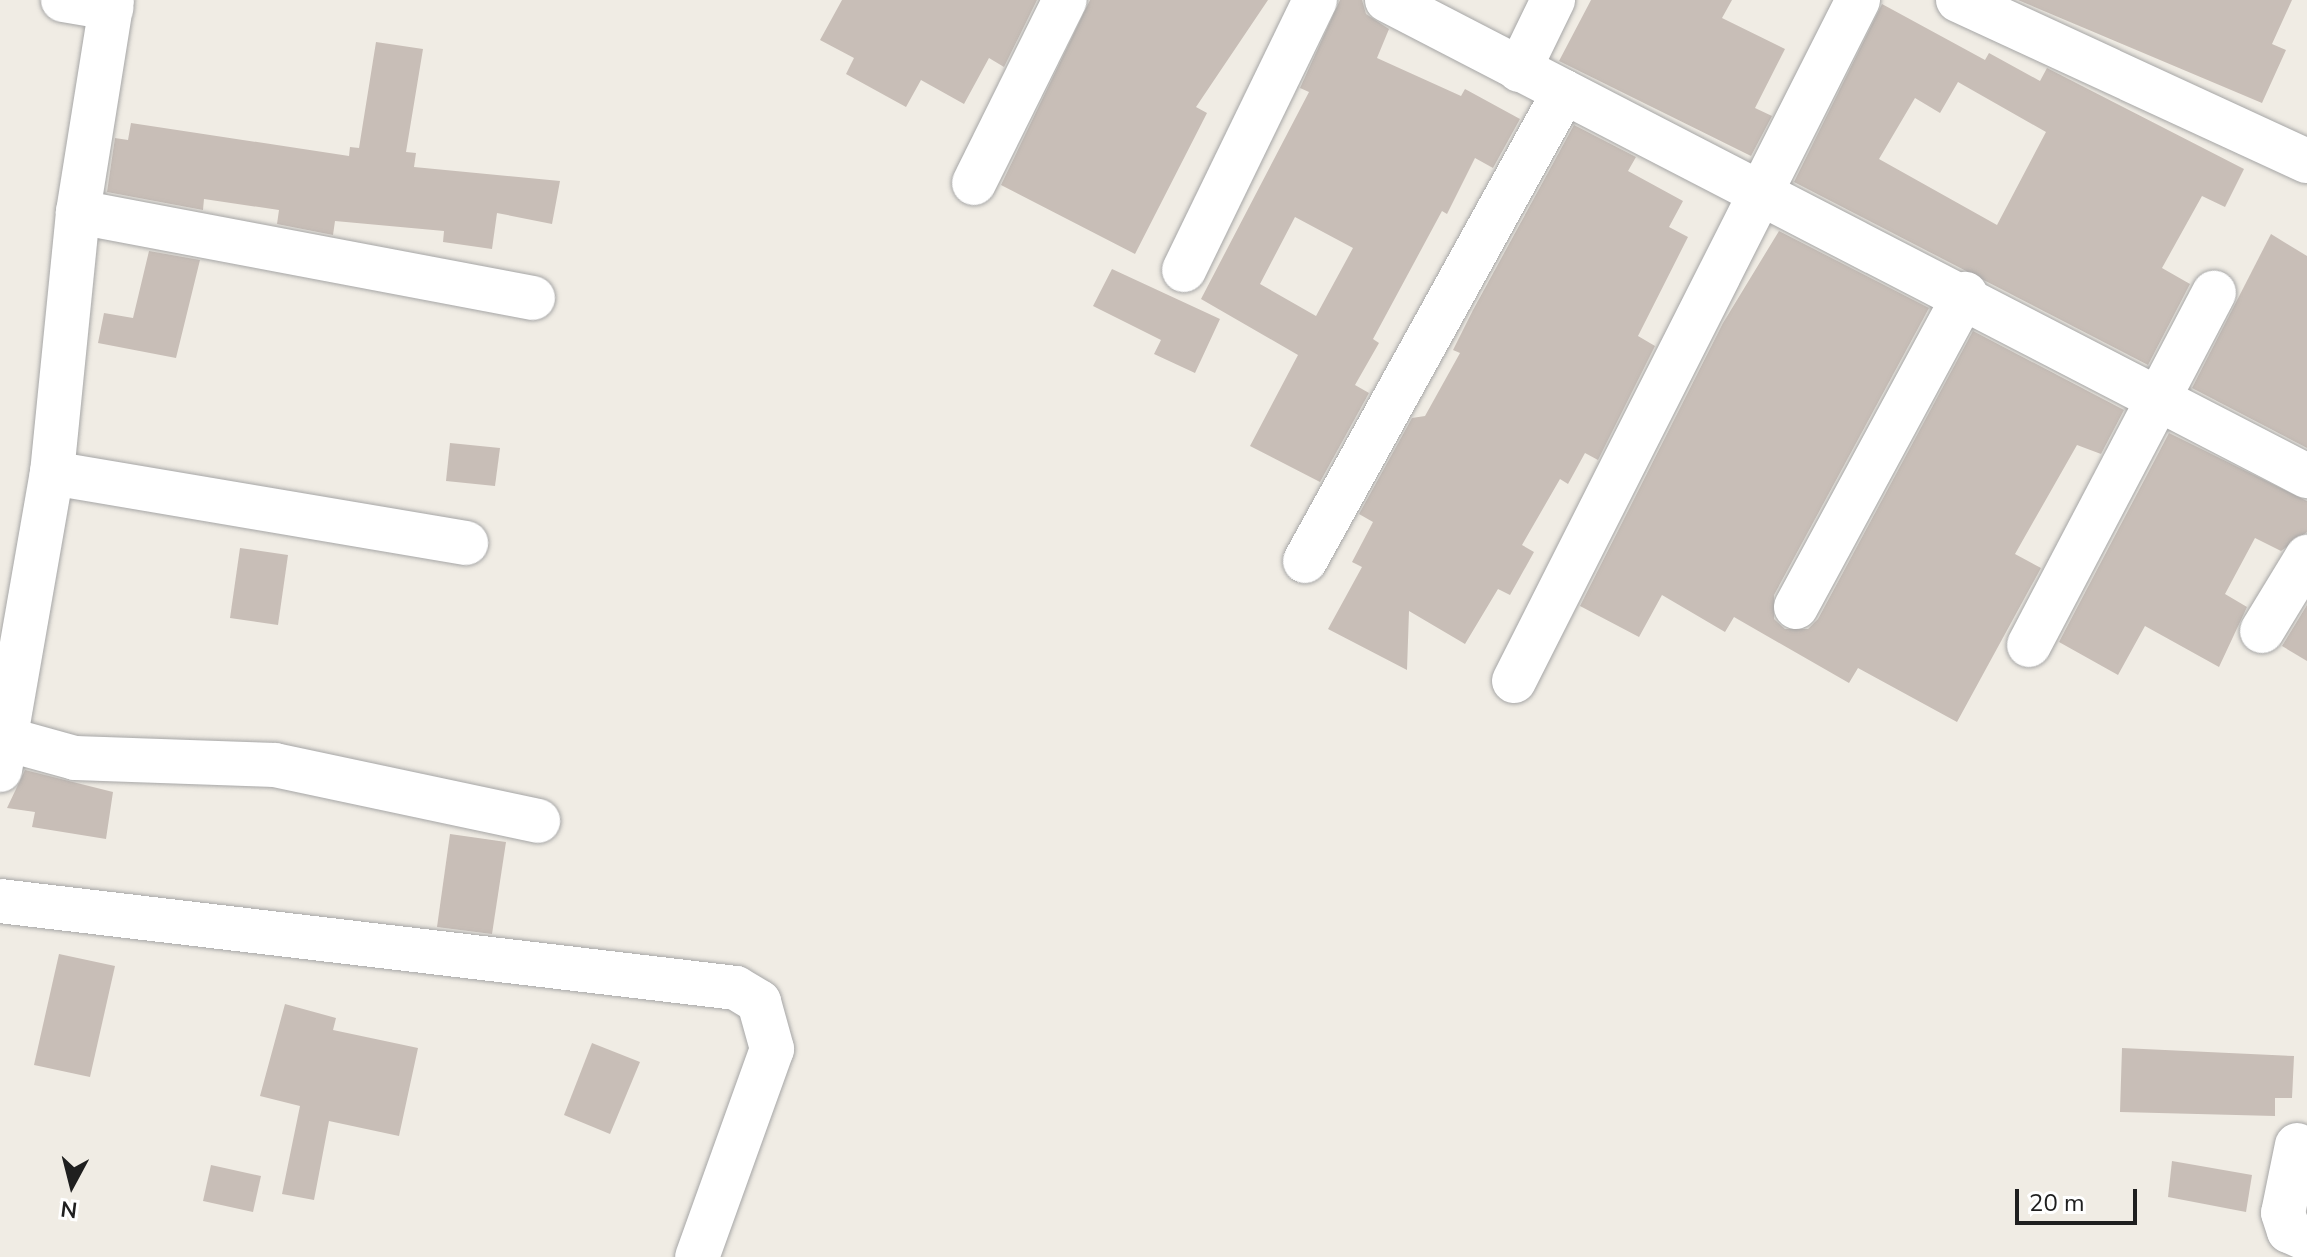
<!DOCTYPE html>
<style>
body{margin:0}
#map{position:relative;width:2307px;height:1257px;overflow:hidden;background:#f0ece4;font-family:"Nunito Sans",sans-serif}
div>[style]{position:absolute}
.building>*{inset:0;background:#c8beb7}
.roads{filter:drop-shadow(0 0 2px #a6a6a6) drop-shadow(0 0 2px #a6a6a6)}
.street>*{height:44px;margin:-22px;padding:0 22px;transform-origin:22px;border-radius:22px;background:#fff}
span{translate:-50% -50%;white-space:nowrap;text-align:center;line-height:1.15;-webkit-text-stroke:8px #fff;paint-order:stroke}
.north{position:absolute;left:32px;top:1145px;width:80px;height:80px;-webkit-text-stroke:6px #fff;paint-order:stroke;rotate:187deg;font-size:22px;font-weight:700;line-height:32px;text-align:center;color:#1f1f1f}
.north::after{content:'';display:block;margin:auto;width:28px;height:36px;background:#1f1f1f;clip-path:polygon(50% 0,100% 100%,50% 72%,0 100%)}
.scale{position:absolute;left:2015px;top:1189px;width:122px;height:36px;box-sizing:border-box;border:4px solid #1f1f1f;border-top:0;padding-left:10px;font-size:24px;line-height:28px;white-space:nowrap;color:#1f1f1f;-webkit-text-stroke:6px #fff;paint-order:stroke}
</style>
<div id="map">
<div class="building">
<div style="clip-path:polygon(842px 0,1037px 0,1004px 67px,989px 58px,964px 104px,921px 80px,906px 107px,846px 74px,854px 58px,820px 40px)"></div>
<div style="clip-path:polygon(1090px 0,1268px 0,1196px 107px,1207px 113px,1135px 254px,1001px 185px)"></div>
<div style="clip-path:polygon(evenodd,1340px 0,1362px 0,1366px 14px,1389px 29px,1377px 58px,1461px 96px,1465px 89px,1520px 119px,1493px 168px,1475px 158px,1447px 214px,1442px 211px,1373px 339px,1379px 343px,1355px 385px,1369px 393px,1320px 482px,1250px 446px,1298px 355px,1201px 299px,1309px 92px,1300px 88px,1340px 0,1295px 217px,1353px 248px,1316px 316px,1260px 284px,1295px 217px)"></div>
<div style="clip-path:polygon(1591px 0,1732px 0,1722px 18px,1785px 49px,1755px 108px,1772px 116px,1751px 156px,1559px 61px)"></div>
<div style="clip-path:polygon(2018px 0,2292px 0,2272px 44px,2286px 50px,2262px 103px)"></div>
<div style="clip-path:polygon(evenodd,1882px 4px,1985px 60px,1989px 53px,2040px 81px,2047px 68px,2244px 169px,2225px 207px,2202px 196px,2162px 268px,2190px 284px,2148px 365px,1794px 182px,1882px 4px,1958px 82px,2046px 132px,1997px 225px,1879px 159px,1915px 98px,1940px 113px,1958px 82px)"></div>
<div style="clip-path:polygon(376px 42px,423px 49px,406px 152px,416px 153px,414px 167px,560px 181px,552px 224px,497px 213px,492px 249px,443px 242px,444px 231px,335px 221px,333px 235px,277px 224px,279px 210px,204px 199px,203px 210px,107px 192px,115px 138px,128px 140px,131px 123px,349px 156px,350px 147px,359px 148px)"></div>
<div style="clip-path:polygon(1574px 125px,1636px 157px,1628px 171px,1683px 201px,1669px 227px,1688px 237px,1638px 336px,1655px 346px,1598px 460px,1585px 453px,1568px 484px,1560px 479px,1522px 545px,1534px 552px,1510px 595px,1498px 589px,1465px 644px,1409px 611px,1407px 670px,1328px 629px,1362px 567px,1352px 562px,1373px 522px,1359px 514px,1412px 418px,1425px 416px,1460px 353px,1453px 350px,1473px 310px)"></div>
<div style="clip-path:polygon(1779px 231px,1929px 308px,1774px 595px,1774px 619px,1785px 629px,1808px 629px,1818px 619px,1973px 331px,2124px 410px,2101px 454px,2077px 445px,2015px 554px,2041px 568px,1957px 722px,1858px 668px,1849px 683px,1734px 617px,1725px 632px,1662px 595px,1639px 637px,1580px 606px,1723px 323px)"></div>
<div style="clip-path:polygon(2271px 234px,2307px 256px,2307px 448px,2192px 388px)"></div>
<div style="clip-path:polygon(149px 251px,200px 260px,176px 358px,98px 343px,104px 313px,133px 318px)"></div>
<div style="clip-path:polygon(1112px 269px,1220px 319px,1195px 373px,1154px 354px,1161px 340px,1093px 306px)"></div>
<div style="clip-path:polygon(2169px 433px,2307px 501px,2307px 532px,2281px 551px,2255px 538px,2225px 594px,2247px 607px,2219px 667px,2145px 626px,2118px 675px,2059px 642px)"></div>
<div style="clip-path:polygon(450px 443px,500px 448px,495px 486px,446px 481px)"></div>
<div style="clip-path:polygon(240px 548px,288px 555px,278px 625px,230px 618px)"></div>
<div style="clip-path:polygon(2307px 605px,2307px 661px,2282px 646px)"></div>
<div style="clip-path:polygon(25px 770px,113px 792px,106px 839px,32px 827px,35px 812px,7px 808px)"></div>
<div style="clip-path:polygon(450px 834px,506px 842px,492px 934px,437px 927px)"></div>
<div style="clip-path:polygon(59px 954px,115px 966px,90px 1077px,34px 1065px)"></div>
<div style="clip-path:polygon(285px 1004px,336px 1018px,333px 1030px,418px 1048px,399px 1136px,329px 1121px,314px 1200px,282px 1194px,300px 1106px,260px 1096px)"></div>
<div style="clip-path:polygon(592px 1043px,640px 1062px,610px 1134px,564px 1115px)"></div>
<div style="clip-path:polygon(2122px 1048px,2294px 1056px,2292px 1098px,2275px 1098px,2275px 1116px,2120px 1112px)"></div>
<div style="clip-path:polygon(2172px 1161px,2252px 1175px,2246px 1212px,2168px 1197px)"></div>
<div style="clip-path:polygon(211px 1165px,261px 1176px,253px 1212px,203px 1201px)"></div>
</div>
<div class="roads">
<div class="street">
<div style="left:63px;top:0;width:49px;rotate:9.5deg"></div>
<div style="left:1387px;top:0;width:1036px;rotate:27.36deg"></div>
<div style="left:1958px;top:0;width:384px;rotate:24.8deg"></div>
<div style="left:1519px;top:70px;width:78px;rotate:-64.1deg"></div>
<div style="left:974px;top:183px;width:204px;rotate:-63.6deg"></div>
<div style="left:78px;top:212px;width:463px;rotate:10.7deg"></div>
<div style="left:1184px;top:270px;width:300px;rotate:-64.1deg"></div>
<div style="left:52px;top:473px;width:420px;rotate:9.6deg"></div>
<div style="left:1305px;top:561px;width:536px;rotate:-61.09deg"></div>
<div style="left:1796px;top:607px;width:356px;rotate:-61.6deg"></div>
<div style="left:2262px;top:631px;width:87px;rotate:-58.7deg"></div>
<div style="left:2029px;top:645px;width:398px;rotate:-62.3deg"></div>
<div style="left:1514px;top:681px;width:763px;rotate:-63.2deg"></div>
<div style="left:6px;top:739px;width:72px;rotate:15.4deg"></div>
<div style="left:75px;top:758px;width:200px;rotate:2deg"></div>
<div style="left:275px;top:765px;width:269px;rotate:12deg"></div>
<div style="left:0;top:770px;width:302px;rotate:-80.1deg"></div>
<div style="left:52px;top:473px;width:262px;rotate:-84.3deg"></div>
<div style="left:78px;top:212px;width:215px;rotate:-80.9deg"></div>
<div style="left:0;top:901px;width:741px;rotate:6.74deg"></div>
<div style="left:736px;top:988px;width:27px;rotate:31deg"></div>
<div style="left:759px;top:1002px;width:49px;rotate:74.5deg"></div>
<div style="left:772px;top:1049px;width:221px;rotate:109.8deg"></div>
<div style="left:2297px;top:1145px;width:69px;rotate:101.6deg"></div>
<div style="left:2283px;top:1213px;width:19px;rotate:72deg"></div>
<div style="left:2289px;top:1231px;width:20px;rotate:24deg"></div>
</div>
</div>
<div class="north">N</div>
<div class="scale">20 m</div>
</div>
